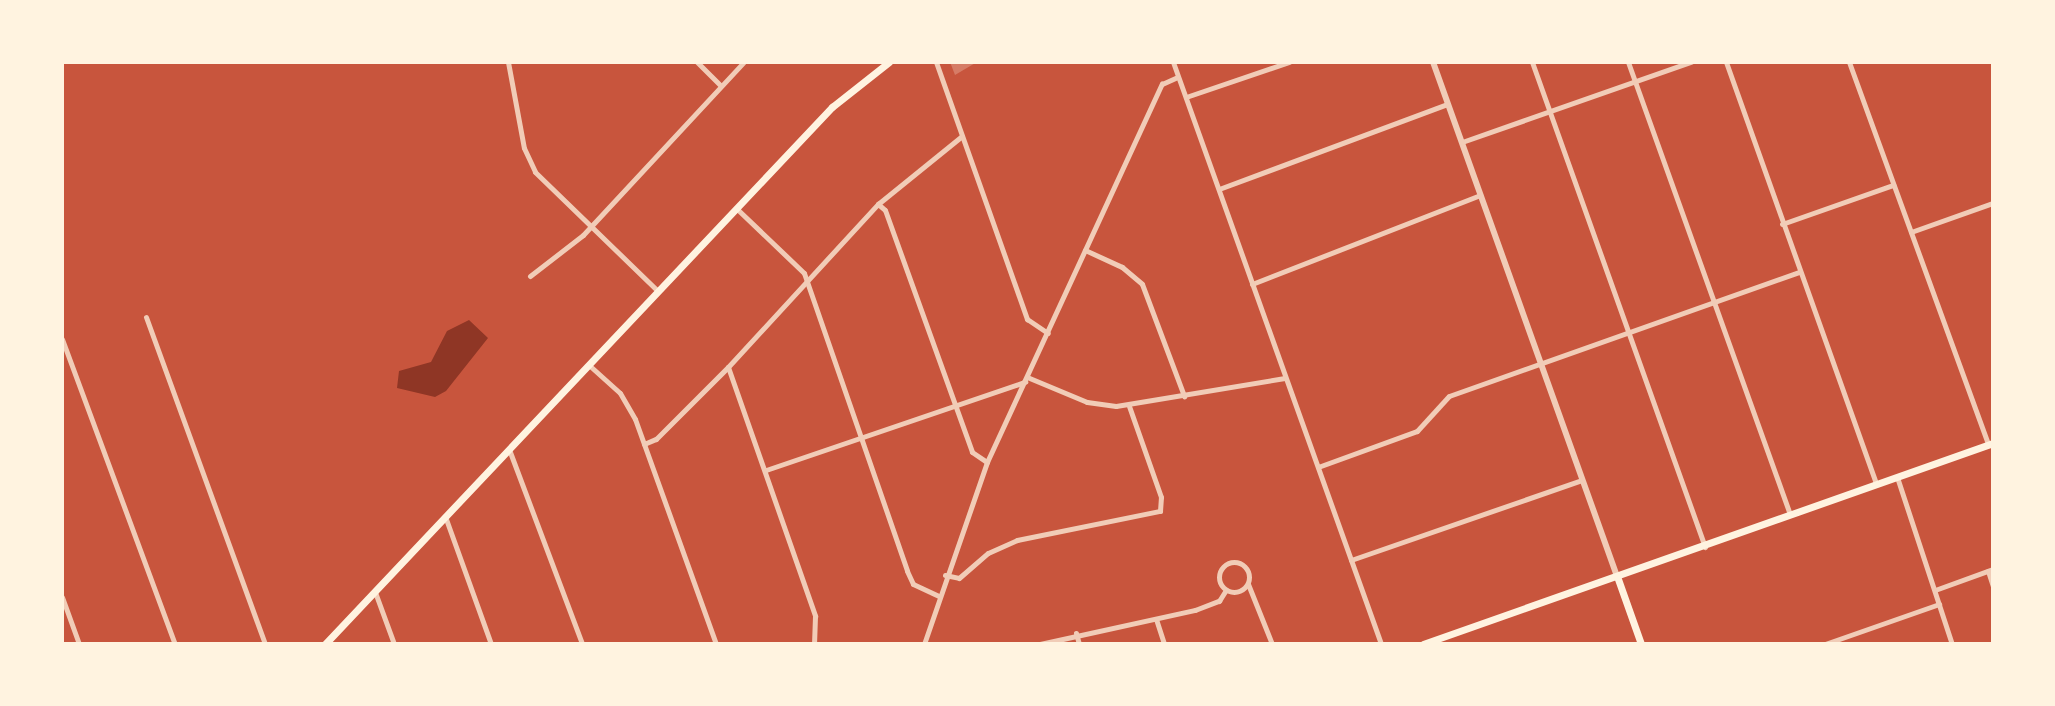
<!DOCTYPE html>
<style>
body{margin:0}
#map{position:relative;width:2055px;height:706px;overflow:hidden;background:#c8553d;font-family:"Golos Text",sans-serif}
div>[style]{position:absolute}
.water>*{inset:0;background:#8f3625}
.building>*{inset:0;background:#d67c66}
.minor>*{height:5px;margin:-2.5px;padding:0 2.5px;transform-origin:2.5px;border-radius:2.5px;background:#f1ccb7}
.minor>.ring{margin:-2.5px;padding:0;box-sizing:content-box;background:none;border:5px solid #f1ccb7;border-radius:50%}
.tertiary>*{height:6px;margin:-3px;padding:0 3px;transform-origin:3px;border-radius:3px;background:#f1ccb7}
.primary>*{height:7px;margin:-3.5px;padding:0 3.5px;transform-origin:3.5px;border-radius:3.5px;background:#fff3e0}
span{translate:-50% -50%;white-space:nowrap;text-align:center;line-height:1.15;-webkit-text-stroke:8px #fff3e0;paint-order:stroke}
.frame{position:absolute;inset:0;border:64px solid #fff3e0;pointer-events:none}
</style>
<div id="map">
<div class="water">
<div style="clip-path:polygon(469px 320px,488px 338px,446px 391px,435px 397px,397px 388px,399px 371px,431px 362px,447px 331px)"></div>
</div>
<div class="building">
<div style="clip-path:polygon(950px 62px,977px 62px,955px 75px)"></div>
</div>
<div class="minor">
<div style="left:508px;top:62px;width:87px;rotate:79.5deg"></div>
<div style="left:524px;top:148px;width:26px;rotate:65deg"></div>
<div style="left:535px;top:172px;width:171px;rotate:44.1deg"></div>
<div style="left:697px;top:62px;width:33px;rotate:45deg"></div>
<div style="left:936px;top:62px;width:273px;rotate:70.5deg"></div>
<div style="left:1027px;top:319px;width:25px;rotate:34deg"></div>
<div style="left:1173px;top:62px;width:618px;rotate:70.33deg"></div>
<div style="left:1532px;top:62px;width:515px;rotate:70.37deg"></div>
<div style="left:1628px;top:62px;width:481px;rotate:70.3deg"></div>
<div style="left:1726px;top:62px;width:448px;rotate:70.4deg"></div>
<div style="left:1849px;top:62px;width:407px;rotate:70deg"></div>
<div style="left:1993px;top:62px;width:1px;rotate:90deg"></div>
<div style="left:1186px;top:97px;width:109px;rotate:-18.8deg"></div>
<div style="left:1462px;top:142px;width:243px;rotate:-19.3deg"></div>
<div style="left:1219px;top:189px;width:244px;rotate:-20.4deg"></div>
<div style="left:878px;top:204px;width:9px;rotate:41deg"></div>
<div style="left:885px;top:210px;width:257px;rotate:70.2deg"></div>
<div style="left:972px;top:452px;width:18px;rotate:34deg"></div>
<div style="left:736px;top:208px;width:94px;rotate:43.7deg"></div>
<div style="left:804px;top:273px;width:315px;rotate:70.9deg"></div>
<div style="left:907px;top:571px;width:14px;rotate:65deg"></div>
<div style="left:913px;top:584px;width:29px;rotate:25deg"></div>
<div style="left:1782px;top:224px;width:118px;rotate:-19.4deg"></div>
<div style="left:1911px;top:232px;width:87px;rotate:-19.5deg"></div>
<div style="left:1085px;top:250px;width:41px;rotate:24.7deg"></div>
<div style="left:1122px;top:267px;width:26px;rotate:40deg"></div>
<div style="left:1142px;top:284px;width:120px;rotate:69.4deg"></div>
<div style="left:530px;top:276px;width:67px;rotate:-37.7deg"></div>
<div style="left:583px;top:235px;width:236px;rotate:-47.1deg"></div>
<div style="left:1252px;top:284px;width:245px;rotate:-21.3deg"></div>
<div style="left:146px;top:317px;width:348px;rotate:70deg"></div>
<div style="left:62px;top:339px;width:325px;rotate:69.7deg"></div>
<div style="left:590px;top:366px;width:40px;rotate:42deg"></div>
<div style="left:620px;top:393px;width:30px;rotate:60deg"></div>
<div style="left:635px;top:419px;width:239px;rotate:70.2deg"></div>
<div style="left:728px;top:367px;width:264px;rotate:70.7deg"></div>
<div style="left:815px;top:616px;width:28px;rotate:92deg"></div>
<div style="left:1027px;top:377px;width:65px;rotate:22.6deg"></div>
<div style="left:1087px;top:402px;width:29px;rotate:8deg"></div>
<div style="left:1116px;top:406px;width:171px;rotate:-9.4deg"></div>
<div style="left:644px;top:444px;width:13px;rotate:-23deg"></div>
<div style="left:656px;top:439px;width:102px;rotate:-45deg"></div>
<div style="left:728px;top:367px;width:222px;rotate:-47.4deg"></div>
<div style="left:878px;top:204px;width:108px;rotate:-39deg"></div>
<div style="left:510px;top:452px;width:205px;rotate:69.4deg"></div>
<div style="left:1318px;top:467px;width:105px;rotate:-20deg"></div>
<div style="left:1417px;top:431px;width:47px;rotate:-47.6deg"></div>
<div style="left:1449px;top:396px;width:371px;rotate:-19.5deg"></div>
<div style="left:766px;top:470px;width:274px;rotate:-18.8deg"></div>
<div style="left:1897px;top:477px;width:176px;rotate:71.8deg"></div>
<div style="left:446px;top:519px;width:133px;rotate:70.2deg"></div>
<div style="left:1351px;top:560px;width:244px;rotate:-19.1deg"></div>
<div class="ring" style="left:1219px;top:562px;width:25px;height:25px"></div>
<div style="left:1988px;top:571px;width:16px;rotate:72deg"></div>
<div style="left:945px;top:575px;width:14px;rotate:12deg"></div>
<div style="left:959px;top:578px;width:38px;rotate:-41deg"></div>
<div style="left:988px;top:553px;width:32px;rotate:-24deg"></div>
<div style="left:1017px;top:540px;width:146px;rotate:-11.5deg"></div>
<div style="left:1160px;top:511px;width:14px;rotate:-86deg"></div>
<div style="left:1161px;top:497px;width:96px;rotate:-109.4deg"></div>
<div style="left:1248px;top:584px;width:65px;rotate:68.2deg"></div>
<div style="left:1935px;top:590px;width:62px;rotate:-19.9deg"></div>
<div style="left:375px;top:592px;width:55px;rotate:69.9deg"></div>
<div style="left:62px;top:597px;width:50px;rotate:70.1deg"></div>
<div style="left:1156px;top:619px;width:26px;rotate:72deg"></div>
<div style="left:1076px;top:633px;width:11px;rotate:75deg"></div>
<div style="left:924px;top:644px;width:193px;rotate:-70.9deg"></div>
<div style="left:987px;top:462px;width:417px;rotate:-65.2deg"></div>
<div style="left:1162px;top:84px;width:17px;rotate:-24deg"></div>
<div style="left:1040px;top:644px;width:159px;rotate:-12.4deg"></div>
<div style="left:1195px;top:610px;width:26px;rotate:-21deg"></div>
<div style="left:1219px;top:601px;width:13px;rotate:-58deg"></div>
<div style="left:1825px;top:644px;width:121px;rotate:-19.3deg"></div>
</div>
<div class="tertiary">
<div style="left:1433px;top:62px;width:549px;rotate:70.31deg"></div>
</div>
<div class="primary">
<div style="left:1618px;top:579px;width:69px;rotate:70.5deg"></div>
<div style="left:325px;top:644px;width:739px;rotate:-46.65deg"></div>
<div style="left:832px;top:107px;width:73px;rotate:-38.3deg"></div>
<div style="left:1423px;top:644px;width:604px;rotate:-19.42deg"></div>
</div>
<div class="frame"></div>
</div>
